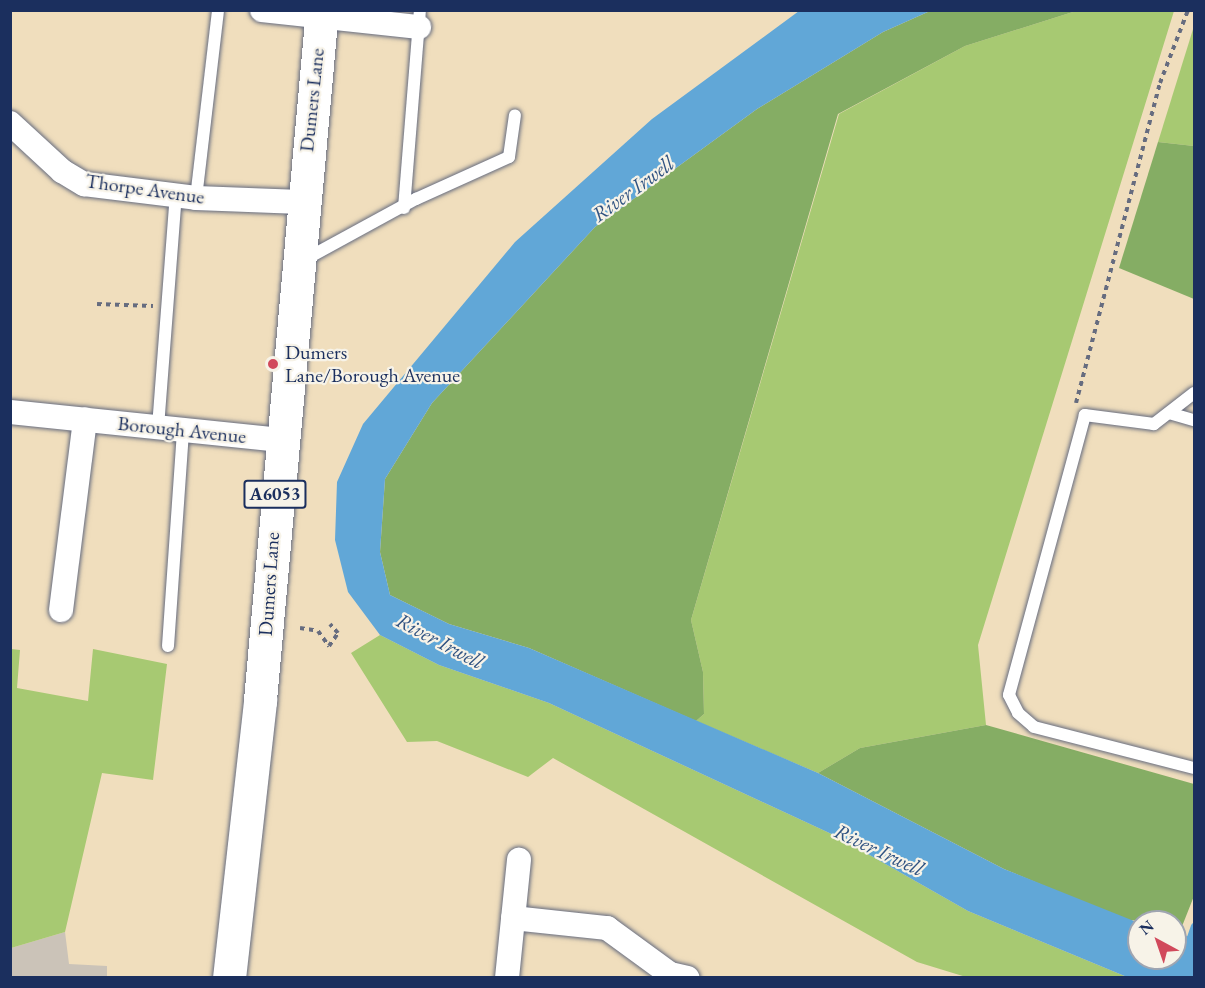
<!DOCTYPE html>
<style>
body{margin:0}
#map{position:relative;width:1205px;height:988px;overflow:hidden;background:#f0debd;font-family:"EB Garamond",serif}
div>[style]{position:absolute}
.industrial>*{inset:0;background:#cbc3b8}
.green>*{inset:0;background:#a7c972}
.forest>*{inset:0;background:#85ad64}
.water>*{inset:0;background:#61a7d7}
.stream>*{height:7px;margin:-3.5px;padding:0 3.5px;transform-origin:3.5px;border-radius:3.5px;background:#61a7d7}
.path>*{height:4px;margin-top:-2px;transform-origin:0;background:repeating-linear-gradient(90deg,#666c7f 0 4.5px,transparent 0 9px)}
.roads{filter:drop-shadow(0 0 2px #666c7f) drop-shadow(0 0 2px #666c7f)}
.lane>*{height:12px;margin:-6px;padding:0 6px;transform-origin:6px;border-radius:6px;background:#fff}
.street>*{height:24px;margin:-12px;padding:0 12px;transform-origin:12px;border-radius:12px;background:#fff}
.primary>*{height:33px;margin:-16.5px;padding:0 16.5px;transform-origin:16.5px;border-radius:16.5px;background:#fff}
.dots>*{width:16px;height:16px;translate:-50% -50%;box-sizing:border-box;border:3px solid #f7f3e8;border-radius:50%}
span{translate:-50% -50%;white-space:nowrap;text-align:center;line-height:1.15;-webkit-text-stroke:4.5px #f7f3e8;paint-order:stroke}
.shield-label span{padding:2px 4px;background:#f7f3e8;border:2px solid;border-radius:4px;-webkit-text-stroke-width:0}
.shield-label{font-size:18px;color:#1b2f5e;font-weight:700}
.street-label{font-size:20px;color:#1b2f5e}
.poi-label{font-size:20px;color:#1b2f5e}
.left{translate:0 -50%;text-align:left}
.water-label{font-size:21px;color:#305382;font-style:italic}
.frame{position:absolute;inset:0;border:12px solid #1b2f5e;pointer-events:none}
.north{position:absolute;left:1127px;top:910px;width:60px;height:60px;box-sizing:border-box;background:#f7f3e8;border:2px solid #9fa5b1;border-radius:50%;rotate:320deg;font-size:16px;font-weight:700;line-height:24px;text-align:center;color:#1b2f5e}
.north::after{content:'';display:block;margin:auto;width:21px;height:27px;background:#d1495b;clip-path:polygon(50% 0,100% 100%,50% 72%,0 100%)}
</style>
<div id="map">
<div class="industrial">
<div style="clip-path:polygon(65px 932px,69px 964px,107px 966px,107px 977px,11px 978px,11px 948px)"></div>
</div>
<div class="green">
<div style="clip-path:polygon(1076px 11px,1174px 11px,978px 645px,986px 725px,860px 748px,818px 773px,696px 721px,704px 714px,703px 672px,691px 620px,839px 114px,965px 46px)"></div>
<div style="clip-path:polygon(1194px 26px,1194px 146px,1158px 142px)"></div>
<div style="clip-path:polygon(380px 635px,439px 665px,549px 703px,838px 837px,968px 911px,1127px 977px,966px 977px,917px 962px,553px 758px,528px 777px,437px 741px,407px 742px,351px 653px)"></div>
<div style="clip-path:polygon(11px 649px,20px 650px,17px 688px,88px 701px,93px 649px,167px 664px,153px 780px,102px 773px,65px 932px,11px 948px)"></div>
</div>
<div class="forest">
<div style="clip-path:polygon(930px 11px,1076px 11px,965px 46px,838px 114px,691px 620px,703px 672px,704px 714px,696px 721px,529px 648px,449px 624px,390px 595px,380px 552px,385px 479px,432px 403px,595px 227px,757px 109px,883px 32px)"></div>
<div style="clip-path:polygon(1158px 142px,1194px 146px,1194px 299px,1119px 268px)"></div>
<div style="clip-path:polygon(986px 725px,1194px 784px,1194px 896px,1179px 934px,1175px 922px,1126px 920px,1004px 869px,818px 773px,860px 748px)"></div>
</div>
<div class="water">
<div style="clip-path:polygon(799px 11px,930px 11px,883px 32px,757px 109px,595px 227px,432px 403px,385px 479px,380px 552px,390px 595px,449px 624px,529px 648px,818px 773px,1004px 869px,1139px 923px,1139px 958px,1175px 958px,1175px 933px,1194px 938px,1194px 977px,1127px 977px,968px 911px,838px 837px,549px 703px,439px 665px,380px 635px,348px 592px,335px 540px,337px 482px,363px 424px,515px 242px,652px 119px)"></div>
</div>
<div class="stream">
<div style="left:1188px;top:943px;width:18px;rotate:-71deg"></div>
</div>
<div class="path">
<div style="left:97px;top:304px;width:56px;rotate:2deg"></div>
<div style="left:1076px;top:403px;width:331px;rotate:-75.3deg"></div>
<div style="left:1160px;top:83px;width:78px;rotate:-69deg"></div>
<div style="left:300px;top:628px;width:18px;rotate:9deg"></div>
<div style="left:318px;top:631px;width:19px;rotate:54deg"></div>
<div style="left:329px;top:646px;width:16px;rotate:-55deg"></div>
<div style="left:338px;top:633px;width:12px;rotate:-132deg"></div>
</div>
<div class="roads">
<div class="lane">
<div style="left:196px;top:198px;width:189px;rotate:-83.3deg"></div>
<div style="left:404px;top:208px;width:199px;rotate:-85.4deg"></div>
<div style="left:304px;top:260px;width:128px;rotate:-28.6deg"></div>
<div style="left:416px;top:199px;width:102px;rotate:-24.3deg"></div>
<div style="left:509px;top:157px;width:42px;rotate:-81.9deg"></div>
<div style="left:1194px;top:393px;width:51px;rotate:142.2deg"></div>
<div style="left:1154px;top:424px;width:70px;rotate:-172.6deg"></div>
<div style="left:1085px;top:415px;width:290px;rotate:105.2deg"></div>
<div style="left:1009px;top:695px;width:20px;rotate:63deg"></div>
<div style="left:1018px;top:713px;width:21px;rotate:41deg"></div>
<div style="left:1034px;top:727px;width:165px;rotate:14.4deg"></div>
<div style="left:1169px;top:413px;width:26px;rotate:16deg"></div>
<div style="left:158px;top:427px;width:233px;rotate:-85.6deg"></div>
<div style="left:168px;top:646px;width:217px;rotate:-86deg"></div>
</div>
<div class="street">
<div style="left:262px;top:10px;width:158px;rotate:6.2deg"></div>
<div style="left:10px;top:123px;width:71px;rotate:42.7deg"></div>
<div style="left:62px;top:171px;width:26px;rotate:31deg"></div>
<div style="left:84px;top:184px;width:113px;rotate:7.1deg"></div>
<div style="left:196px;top:198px;width:105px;rotate:2.2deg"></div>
<div style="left:10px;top:412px;width:270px;rotate:5.9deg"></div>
<div style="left:61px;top:610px;width:192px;rotate:-82.8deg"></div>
<div style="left:513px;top:918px;width:95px;rotate:6.1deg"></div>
<div style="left:607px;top:928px;width:78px;rotate:36.1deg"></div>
<div style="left:670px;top:974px;width:18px;rotate:13deg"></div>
<div style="left:507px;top:978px;width:119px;rotate:-84.2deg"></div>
</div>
<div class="primary">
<div style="left:229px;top:978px;width:280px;rotate:-83.6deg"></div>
<div style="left:260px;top:700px;width:693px;rotate:-84.87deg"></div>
</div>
</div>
<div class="dots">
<div style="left:273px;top:364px;background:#d1495b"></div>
</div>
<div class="shield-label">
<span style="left:275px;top:494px">A6053</span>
</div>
<div class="street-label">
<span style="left:312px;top:100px;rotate:-84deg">Dumers Lane</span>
<span style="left:145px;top:189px;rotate:8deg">Thorpe Avenue</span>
<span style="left:182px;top:430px;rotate:6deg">Borough Avenue</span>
<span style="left:269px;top:584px;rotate:-86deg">Dumers Lane</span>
</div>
<div class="poi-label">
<span class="left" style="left:285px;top:364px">Dumers<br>Lane/Borough Avenue</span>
</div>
<div class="water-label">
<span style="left:633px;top:189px;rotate:-36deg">River Irwell</span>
<span style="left:440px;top:641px;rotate:28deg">River Irwell</span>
<span style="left:879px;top:850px;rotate:25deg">River Irwell</span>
</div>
<div class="frame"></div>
<div class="north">N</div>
</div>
